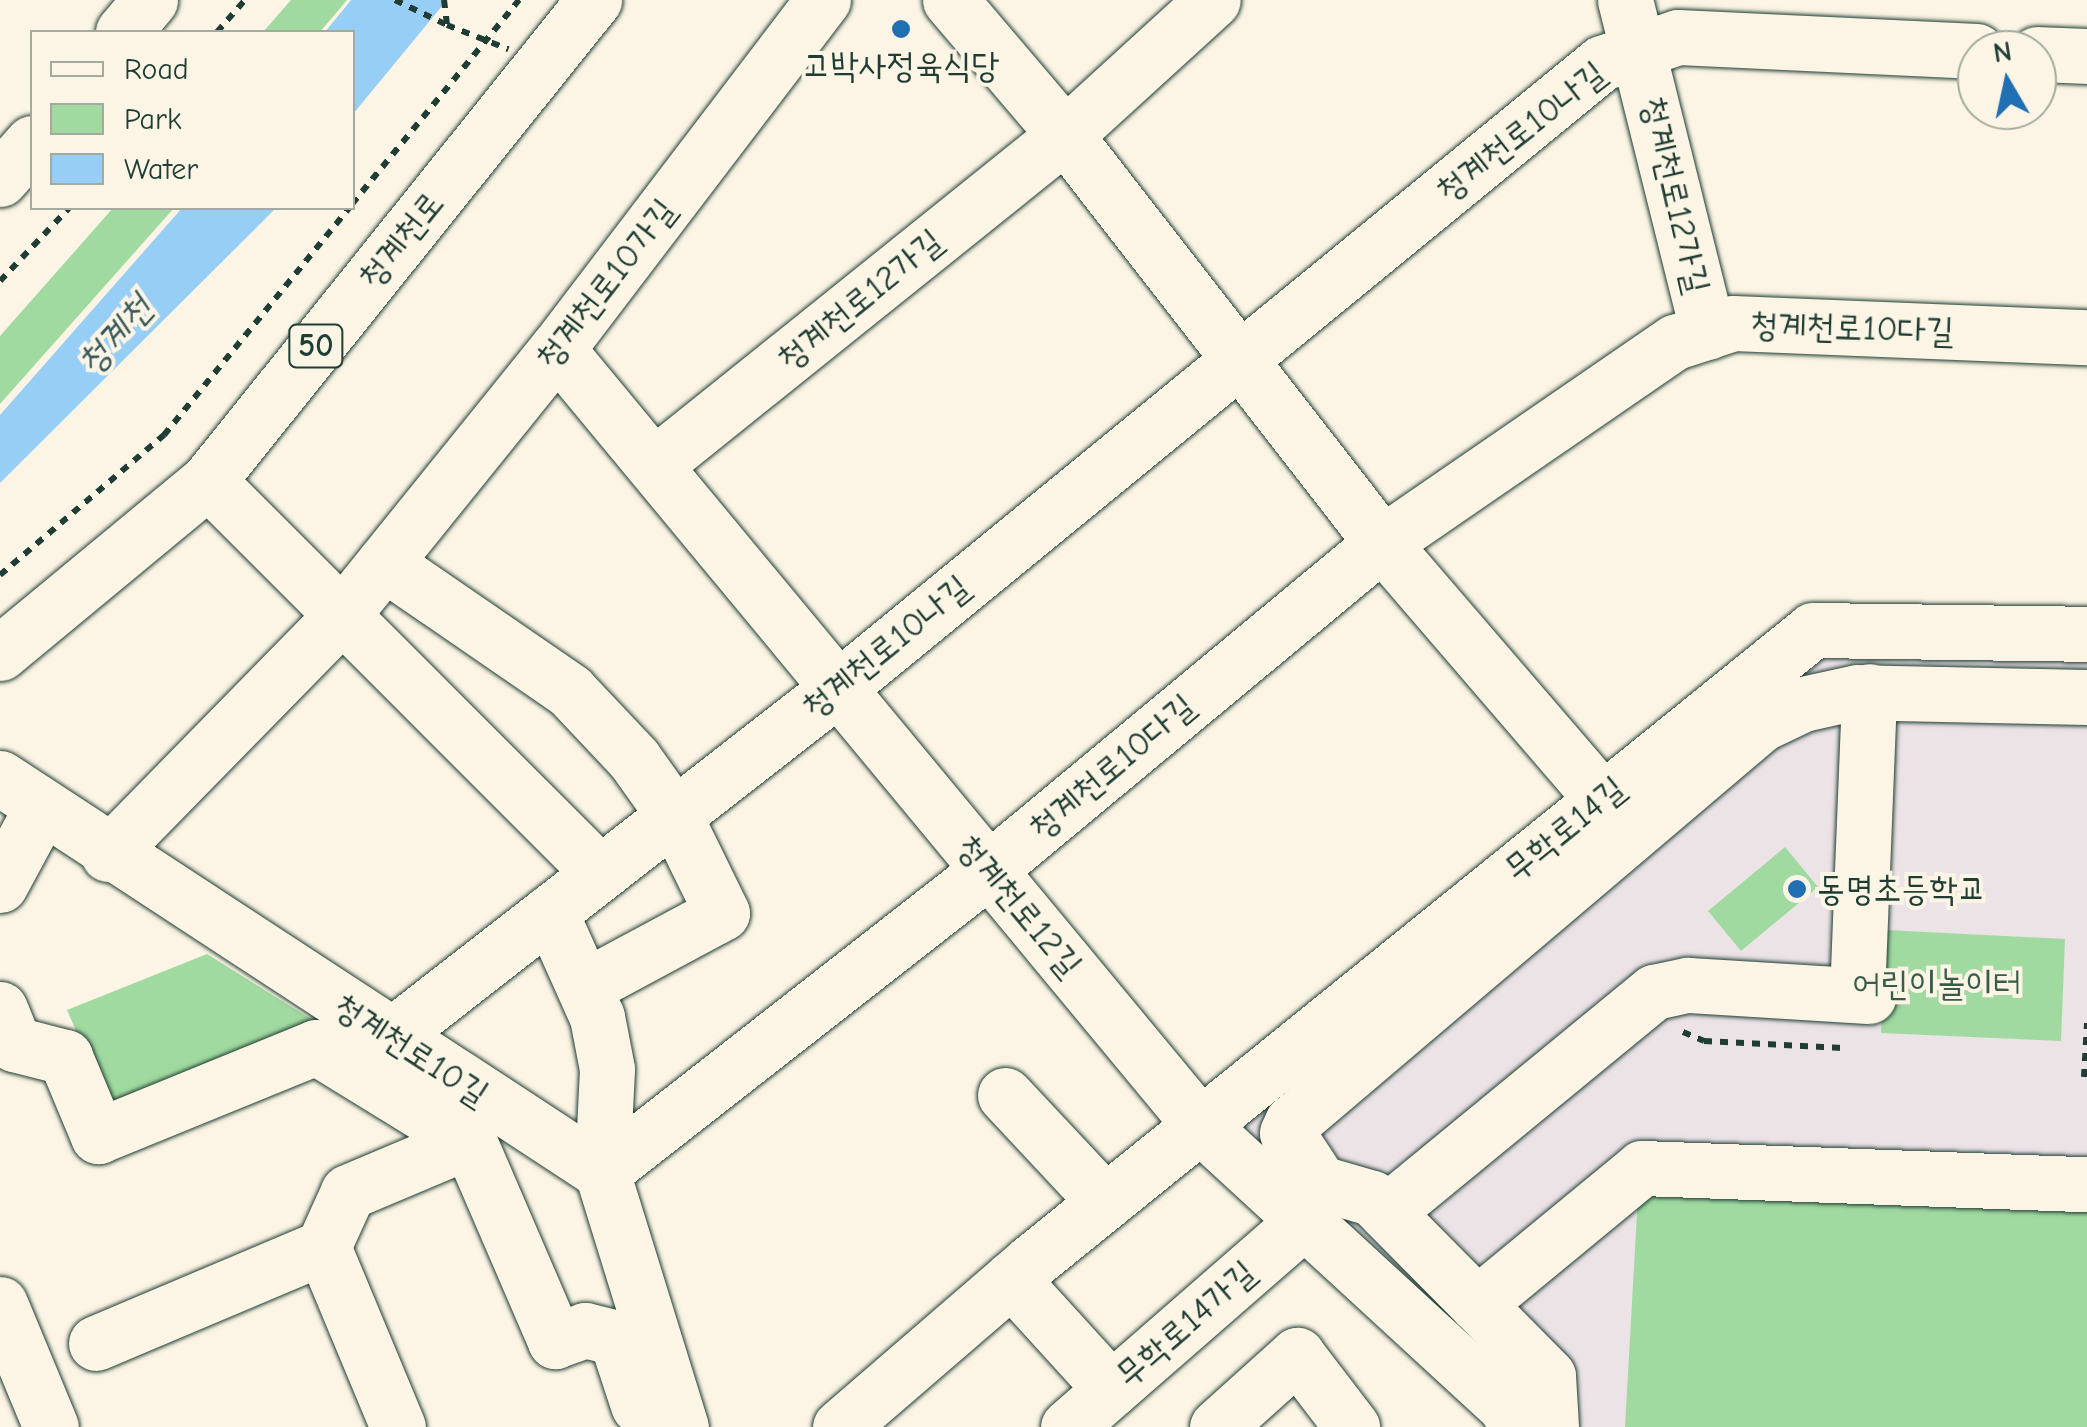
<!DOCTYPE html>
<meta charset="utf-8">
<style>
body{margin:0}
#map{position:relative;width:2087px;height:1427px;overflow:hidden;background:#fcf5e5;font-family:"Comic Neue","Poor Story",sans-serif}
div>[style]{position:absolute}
.built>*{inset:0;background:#ece3e7}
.green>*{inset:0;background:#a1daa0}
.water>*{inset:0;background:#97cef6}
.path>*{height:6px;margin-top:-3px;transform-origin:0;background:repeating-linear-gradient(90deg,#1f3d34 0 8px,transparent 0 16px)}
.roads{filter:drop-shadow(0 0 2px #1f3d34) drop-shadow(0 0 2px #1f3d34)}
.minor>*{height:55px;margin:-27.5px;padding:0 27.5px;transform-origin:27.5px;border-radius:27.5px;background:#fcf5e5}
.major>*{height:55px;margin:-27.5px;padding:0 27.5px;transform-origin:27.5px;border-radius:27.5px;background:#fcf5e5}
.path-bridge>*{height:6px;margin-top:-3px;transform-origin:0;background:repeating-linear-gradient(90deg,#1f3d34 0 8px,transparent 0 16px)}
.dots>*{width:28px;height:28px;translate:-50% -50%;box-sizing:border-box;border:5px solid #fcf5e5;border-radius:50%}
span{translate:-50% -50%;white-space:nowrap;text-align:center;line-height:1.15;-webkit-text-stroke:8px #fcf5e5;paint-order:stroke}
.shield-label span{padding:2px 8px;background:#fcf5e5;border:2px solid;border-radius:8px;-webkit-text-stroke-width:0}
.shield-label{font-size:32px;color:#1f3d34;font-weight:700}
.poi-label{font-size:35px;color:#1f3d34}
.left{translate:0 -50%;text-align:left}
.street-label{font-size:35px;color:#1f3d34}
.park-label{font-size:35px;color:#395c4a}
.water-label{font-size:38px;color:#375a5b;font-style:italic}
.legend{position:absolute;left:30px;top:30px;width:325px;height:180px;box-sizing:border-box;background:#fcf5e5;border:2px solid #a4ab9e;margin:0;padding:12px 18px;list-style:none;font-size:30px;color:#1f3d34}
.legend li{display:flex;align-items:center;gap:20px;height:50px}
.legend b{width:50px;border:2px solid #a4ab9e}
.north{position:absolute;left:1957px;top:30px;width:100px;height:100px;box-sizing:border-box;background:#fcf5e5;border:2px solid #a4ab9e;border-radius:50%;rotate:351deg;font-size:28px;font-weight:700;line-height:40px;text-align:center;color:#1f3d34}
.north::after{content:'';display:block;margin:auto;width:35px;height:45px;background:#1f6fb2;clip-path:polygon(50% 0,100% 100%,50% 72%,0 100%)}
</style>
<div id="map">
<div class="built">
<div style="clip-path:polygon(1797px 644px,2087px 658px,2087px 1427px,1540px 1427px,1540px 1395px,1233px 1121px)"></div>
</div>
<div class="green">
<div style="clip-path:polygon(291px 0,347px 0,320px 32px,263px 32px)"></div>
<div style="clip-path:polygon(113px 208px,174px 208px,0 404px,0 336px)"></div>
<div style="clip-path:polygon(1785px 847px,1818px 887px,1741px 951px,1708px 911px)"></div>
<div style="clip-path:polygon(1886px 930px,2065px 939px,2061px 1041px,1881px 1033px)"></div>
<div style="clip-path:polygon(207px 954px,319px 1024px,109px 1107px,67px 1010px)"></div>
<div style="clip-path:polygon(1639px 1178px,2087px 1202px,2087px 1427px,1625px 1427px)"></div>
</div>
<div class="water">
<div style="clip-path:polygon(351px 0,447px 0,353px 114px,352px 32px,325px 32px)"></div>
<div style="clip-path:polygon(182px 208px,276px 208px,0 483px,0 415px)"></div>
</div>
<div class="path">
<div style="left:395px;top:0;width:58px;rotate:25.7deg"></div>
<div style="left:217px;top:32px;width:43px;rotate:-48.8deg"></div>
<div style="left:352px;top:204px;width:264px;rotate:-50.7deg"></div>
<div style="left:0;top:281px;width:100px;rotate:-46.6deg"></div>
<div style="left:0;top:575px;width:216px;rotate:-40.5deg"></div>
<div style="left:164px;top:435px;width:293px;rotate:-50.8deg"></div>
<div style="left:1683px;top:1032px;width:23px;rotate:23deg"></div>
<div style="left:1704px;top:1041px;width:139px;rotate:2.9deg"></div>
<div style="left:2084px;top:1077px;width:54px;rotate:-86.8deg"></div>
</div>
<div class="roads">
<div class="minor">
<div style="left:950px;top:0;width:177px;rotate:49.6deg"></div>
<div style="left:1065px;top:135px;width:517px;rotate:52.15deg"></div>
<div style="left:1382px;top:543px;width:338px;rotate:49.3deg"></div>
<div style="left:1625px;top:0;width:342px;rotate:76deg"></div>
<div style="left:2037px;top:54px;width:50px;rotate:2.3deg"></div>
<div style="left:557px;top:349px;width:1008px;rotate:50.35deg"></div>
<div style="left:1200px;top:1125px;width:414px;rotate:42.6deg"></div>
<div style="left:1505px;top:1405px;width:25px;rotate:61deg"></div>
<div style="left:654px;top:465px;width:527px;rotate:-38.76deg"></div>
<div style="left:1065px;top:135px;width:200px;rotate:-42.4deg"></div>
<div style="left:208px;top:481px;width:554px;rotate:45deg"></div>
<div style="left:384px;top:563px;width:226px;rotate:34.5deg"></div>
<div style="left:570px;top:691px;width:93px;rotate:46.7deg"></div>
<div style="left:634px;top:759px;width:69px;rotate:54.5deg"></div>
<div style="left:674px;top:815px;width:109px;rotate:63.9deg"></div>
<div style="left:722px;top:913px;width:154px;rotate:151.8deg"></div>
<div style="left:2087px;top:697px;width:230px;rotate:-178.8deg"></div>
<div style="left:1857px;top:692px;width:55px;rotate:167.5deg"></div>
<div style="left:1803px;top:704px;width:47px;rotate:154.5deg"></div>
<div style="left:1761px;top:724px;width:615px;rotate:139.68deg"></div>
<div style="left:1292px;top:1122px;width:12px;rotate:114deg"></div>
<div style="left:1287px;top:1133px;width:60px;rotate:56.6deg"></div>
<div style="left:1320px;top:1183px;width:54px;rotate:16.1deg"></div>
<div style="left:1372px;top:1198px;width:149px;rotate:45.3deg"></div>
<div style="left:1477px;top:1304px;width:214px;rotate:-39.5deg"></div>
<div style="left:1642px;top:1168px;width:445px;rotate:2.1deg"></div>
<div style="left:0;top:778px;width:719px;rotate:33.2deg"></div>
<div style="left:602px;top:1172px;width:267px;rotate:72.8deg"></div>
<div style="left:108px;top:854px;width:334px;rotate:-45.6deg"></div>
<div style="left:342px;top:615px;width:342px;rotate:-51.1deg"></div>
<div style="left:557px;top:349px;width:439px;rotate:-52.7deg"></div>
<div style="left:0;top:885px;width:89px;rotate:-61.7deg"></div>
<div style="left:550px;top:912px;width:115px;rotate:65.9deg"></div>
<div style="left:597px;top:1017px;width:53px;rotate:79.1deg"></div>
<div style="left:607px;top:1069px;width:103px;rotate:92.8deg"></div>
<div style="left:1857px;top:995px;width:304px;rotate:-87.7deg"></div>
<div style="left:0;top:1009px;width:38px;rotate:68deg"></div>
<div style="left:14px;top:1044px;width:53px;rotate:14.3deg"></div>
<div style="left:65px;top:1057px;width:86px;rotate:67.3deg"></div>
<div style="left:98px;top:1136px;width:235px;rotate:-22.2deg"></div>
<div style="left:316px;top:1047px;width:180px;rotate:31.6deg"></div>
<div style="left:469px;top:1141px;width:218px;rotate:66.7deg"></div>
<div style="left:555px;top:1341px;width:32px;rotate:-20deg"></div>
<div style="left:585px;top:1330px;width:32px;rotate:14deg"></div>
<div style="left:616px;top:1338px;width:71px;rotate:71.8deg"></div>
<div style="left:391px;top:1036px;width:566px;rotate:-37.9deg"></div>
<div style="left:838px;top:688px;width:987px;rotate:-39.29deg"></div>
<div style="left:1602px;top:63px;width:80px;rotate:-18.9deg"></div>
<div style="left:1678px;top:37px;width:299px;rotate:2.7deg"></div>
<div style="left:1005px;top:1095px;width:146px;rotate:46.9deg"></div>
<div style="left:602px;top:1172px;width:490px;rotate:-38deg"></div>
<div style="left:988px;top:870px;width:512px;rotate:-39.69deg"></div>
<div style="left:1382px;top:543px;width:355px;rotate:-34.5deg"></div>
<div style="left:1675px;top:342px;width:61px;rotate:-18.1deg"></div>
<div style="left:1733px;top:323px;width:354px;rotate:2.3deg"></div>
<div style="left:1386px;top:1212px;width:347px;rotate:-39.4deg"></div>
<div style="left:1654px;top:992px;width:35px;rotate:-12deg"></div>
<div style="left:1688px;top:985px;width:181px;rotate:3.5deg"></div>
<div style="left:1011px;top:1279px;width:149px;rotate:47.7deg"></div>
<div style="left:0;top:1304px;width:133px;rotate:67.5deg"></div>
<div style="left:1477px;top:1304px;width:101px;rotate:45.4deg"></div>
<div style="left:1548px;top:1376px;width:51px;rotate:86.6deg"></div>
<div style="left:96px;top:1343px;width:246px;rotate:-22.9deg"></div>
<div style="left:398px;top:1427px;width:195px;rotate:-112.6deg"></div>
<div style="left:323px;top:1247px;width:60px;rotate:-65.6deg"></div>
<div style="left:348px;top:1192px;width:131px;rotate:-22.9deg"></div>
<div style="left:840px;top:1427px;width:252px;rotate:-40.8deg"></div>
<div style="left:1031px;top:1262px;width:1005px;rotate:-38.94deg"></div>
<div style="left:1813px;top:630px;width:274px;rotate:0.8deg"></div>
<div style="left:1068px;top:1427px;width:313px;rotate:-41.1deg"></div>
<div style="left:1217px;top:1427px;width:108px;rotate:-42deg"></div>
<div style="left:1297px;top:1355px;width:91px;rotate:52.6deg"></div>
</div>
<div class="major">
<div style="left:123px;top:32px;width:42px;rotate:-49.8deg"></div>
<div style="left:0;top:179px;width:48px;rotate:-48.4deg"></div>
<div style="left:0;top:653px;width:270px;rotate:-39.6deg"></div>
<div style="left:208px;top:481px;width:617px;rotate:-51.25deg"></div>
</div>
</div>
<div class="path-bridge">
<div style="left:444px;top:0;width:25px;rotate:83deg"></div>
<div style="left:447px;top:25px;width:66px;rotate:21.5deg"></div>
</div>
<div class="dots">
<div style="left:901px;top:29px;background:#1f6fb2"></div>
<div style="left:1797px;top:889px;background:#1f6fb2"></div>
</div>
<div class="shield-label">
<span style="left:316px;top:346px">50</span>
</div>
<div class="poi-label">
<span style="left:901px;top:66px">고박사정육식당</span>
<span class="left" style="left:1817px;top:889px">동명초등학교</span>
</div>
<div class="street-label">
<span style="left:1521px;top:132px;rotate:-38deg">청계천로10나길</span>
<span style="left:1675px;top:195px;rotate:77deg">청계천로12가길</span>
<span style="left:401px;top:240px;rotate:-51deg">청계천로</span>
<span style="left:606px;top:284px;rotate:-52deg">청계천로10가길</span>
<span style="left:860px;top:300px;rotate:-39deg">청계천로12가길</span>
<span style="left:1852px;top:328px;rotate:2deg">청계천로10다길</span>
<span style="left:886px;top:647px;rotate:-39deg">청계천로10나길</span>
<span style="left:1112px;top:767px;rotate:-40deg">청계천로10다길</span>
<span style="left:1565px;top:829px;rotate:-39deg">무학로14길</span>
<span style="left:1019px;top:906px;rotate:50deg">청계천로12길</span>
<span style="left:411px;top:1050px;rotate:33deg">청계천로10길</span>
<span style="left:1186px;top:1324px;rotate:-41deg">무학로14가길</span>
</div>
<div class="park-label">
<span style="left:1937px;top:984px">어린이놀이터</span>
</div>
<div class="water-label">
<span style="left:115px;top:336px;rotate:-48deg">청계천</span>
</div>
<ul class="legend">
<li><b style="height:12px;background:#fcf5e5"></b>Road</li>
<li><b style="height:28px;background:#a1daa0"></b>Park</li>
<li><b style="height:28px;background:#97cef6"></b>Water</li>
</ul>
<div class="north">N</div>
</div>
